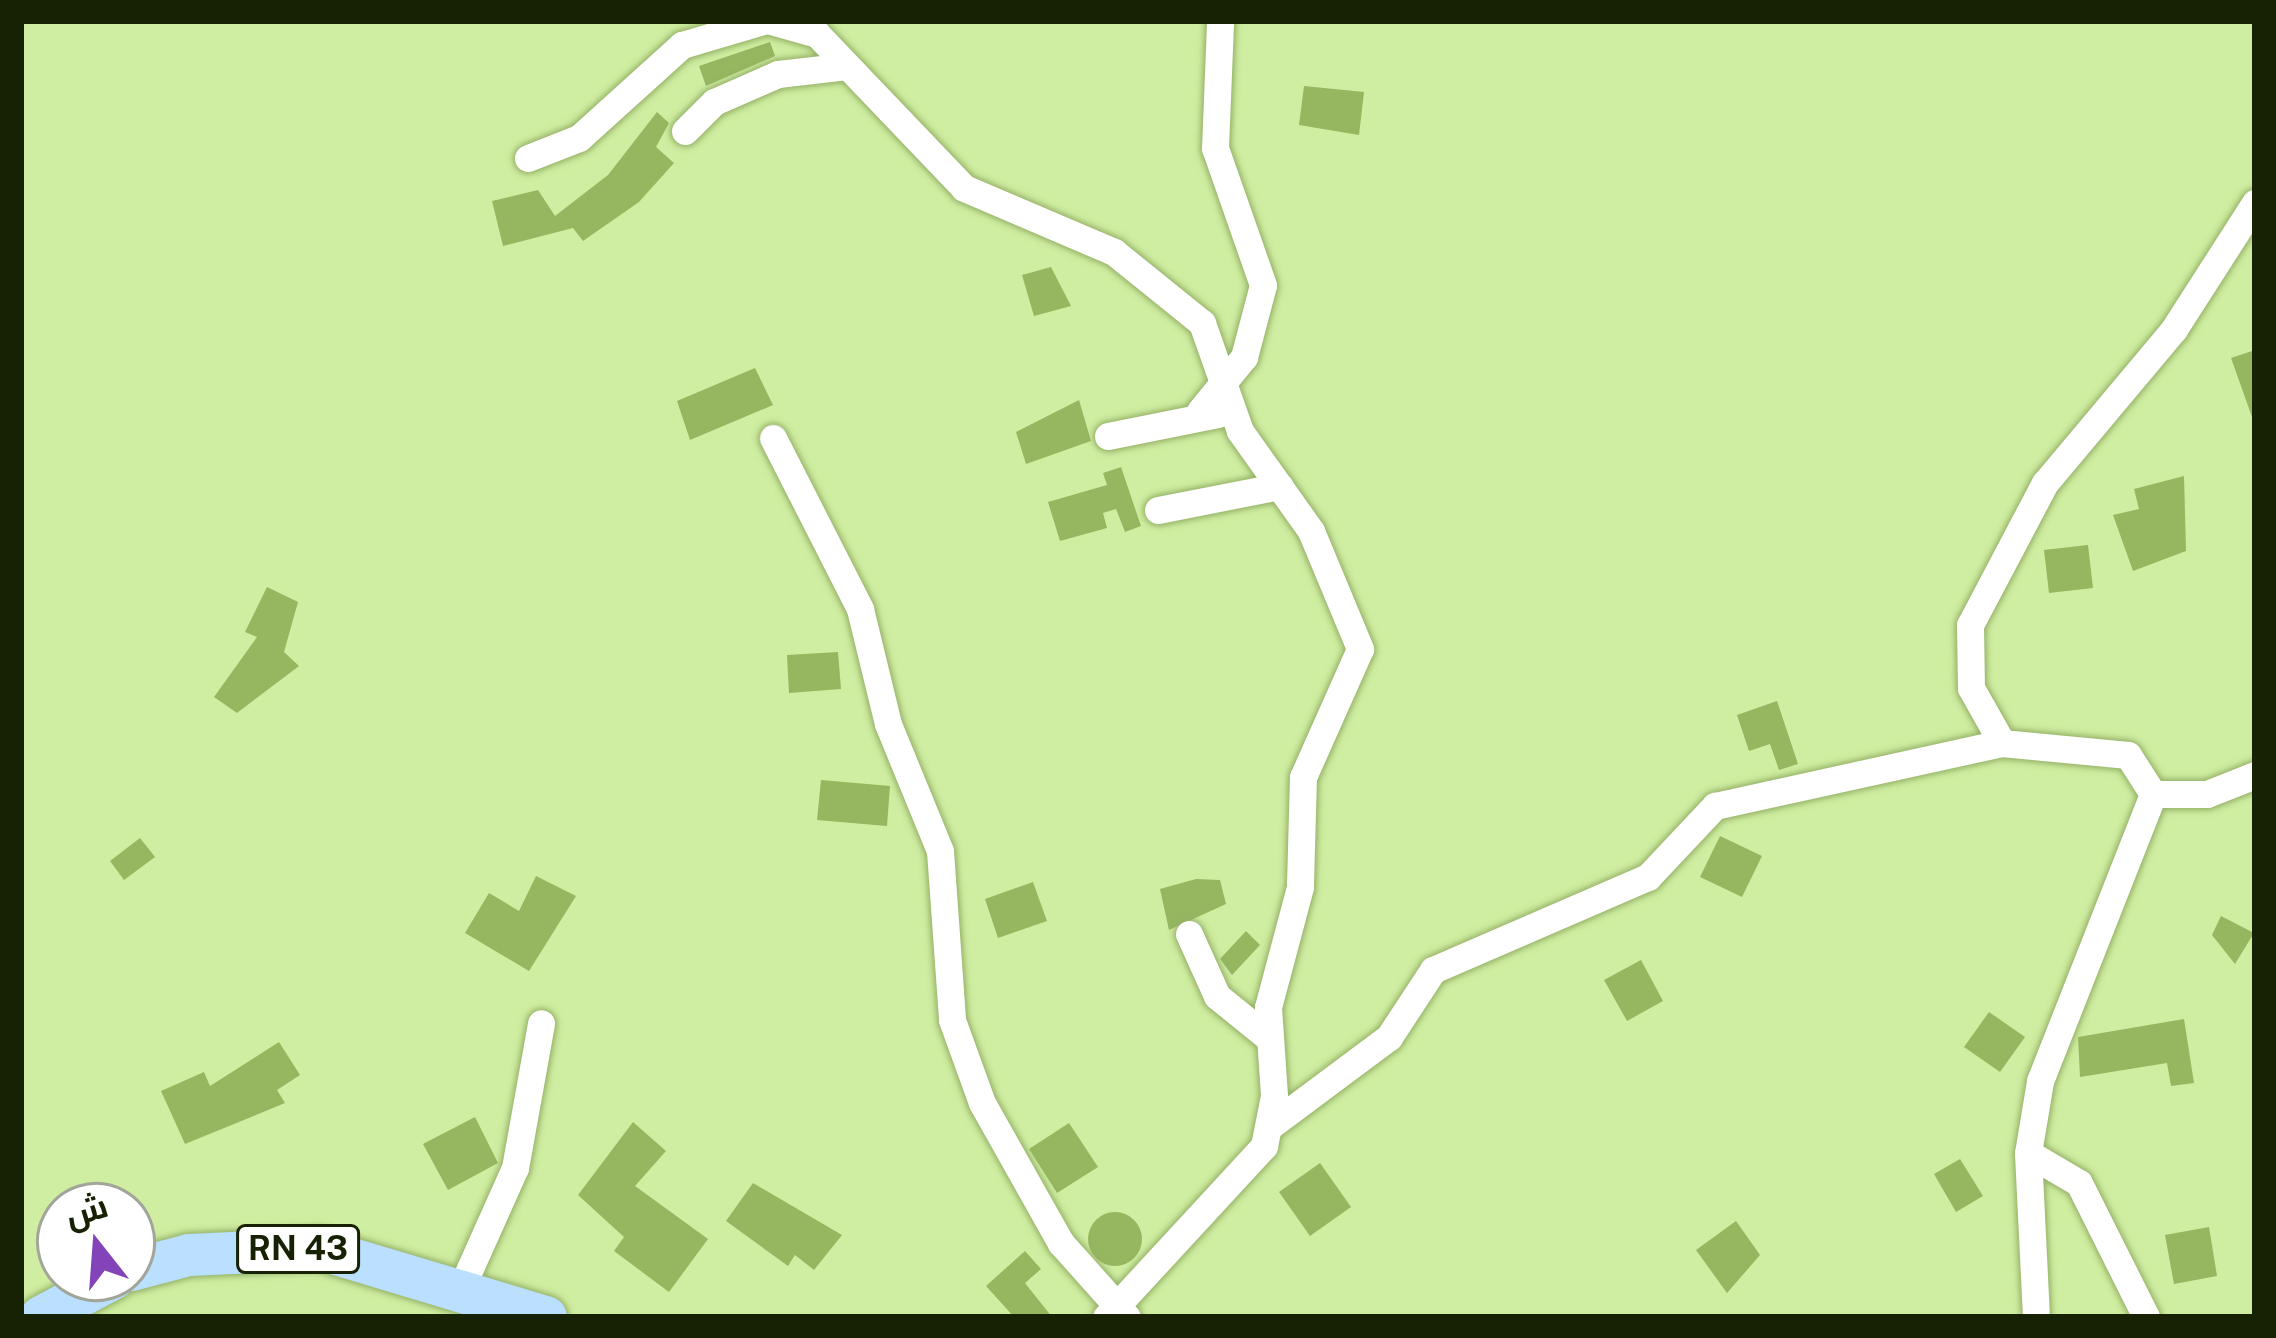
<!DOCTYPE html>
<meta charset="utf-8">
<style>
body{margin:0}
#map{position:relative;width:2276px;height:1338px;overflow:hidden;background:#d0eea1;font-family:"Public Sans",Cairo,sans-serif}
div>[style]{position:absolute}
.building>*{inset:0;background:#96b660}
.round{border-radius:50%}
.roads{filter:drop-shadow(0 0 3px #94b167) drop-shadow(0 0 3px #94b167)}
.minor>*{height:27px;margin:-13.5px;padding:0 13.5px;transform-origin:13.5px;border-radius:13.5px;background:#fff}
.primary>*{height:42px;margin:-21px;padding:0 21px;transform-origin:21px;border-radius:21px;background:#badfff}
span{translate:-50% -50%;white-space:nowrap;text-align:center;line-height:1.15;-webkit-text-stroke:12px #fff;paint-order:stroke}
.shield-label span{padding:3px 9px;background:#fff;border:3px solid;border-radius:9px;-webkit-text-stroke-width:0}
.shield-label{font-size:33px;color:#172103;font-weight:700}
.frame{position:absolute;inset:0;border:24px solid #172103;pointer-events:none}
.north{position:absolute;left:36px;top:1182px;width:120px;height:120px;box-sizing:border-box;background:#fff;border:3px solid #a2a69a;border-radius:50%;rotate:343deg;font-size:33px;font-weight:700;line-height:48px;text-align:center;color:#172103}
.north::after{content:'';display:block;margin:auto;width:42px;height:54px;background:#8344b9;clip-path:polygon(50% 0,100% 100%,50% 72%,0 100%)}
</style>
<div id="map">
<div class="building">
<div style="clip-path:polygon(770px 42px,775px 56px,706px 86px,699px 66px)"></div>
<div style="clip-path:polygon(1304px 86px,1364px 92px,1359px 135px,1299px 125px)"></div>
<div style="clip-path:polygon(657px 112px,669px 123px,656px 147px,674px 163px,639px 202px,583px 241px,573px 228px,503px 246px,492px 201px,538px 190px,555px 216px,608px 175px)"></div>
<div style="clip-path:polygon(1051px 267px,1071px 306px,1034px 316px,1022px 275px)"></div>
<div style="clip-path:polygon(2255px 350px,2255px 417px,2252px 417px,2231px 358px)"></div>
<div style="clip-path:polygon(755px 368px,773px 405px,690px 440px,677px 401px)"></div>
<div style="clip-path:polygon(1079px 400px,1091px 441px,1026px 464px,1016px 432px)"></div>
<div style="clip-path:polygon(1121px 467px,1141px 526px,1125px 532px,1116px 509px,1103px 513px,1107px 528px,1060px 541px,1048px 502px,1107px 485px,1103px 473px)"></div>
<div style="clip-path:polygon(2184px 476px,2186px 551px,2133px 571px,2113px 515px,2139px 509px,2134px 489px)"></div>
<div style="clip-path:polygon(2088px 545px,2093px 588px,2049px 593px,2044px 550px)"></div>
<div style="clip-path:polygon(267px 587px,298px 602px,284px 652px,299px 666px,237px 713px,214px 697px,257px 637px,245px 632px)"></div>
<div style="clip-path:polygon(838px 652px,841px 689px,789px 693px,787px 655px)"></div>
<div style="clip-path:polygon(1777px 701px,1798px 764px,1779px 770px,1770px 744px,1749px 751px,1737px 715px)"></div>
<div style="clip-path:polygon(821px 780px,890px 786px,887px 826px,817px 820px)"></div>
<div style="clip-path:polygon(1720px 836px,1762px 856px,1742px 897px,1700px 877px)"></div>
<div style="clip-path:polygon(140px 838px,155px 857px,124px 880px,110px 861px)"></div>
<div style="clip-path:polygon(536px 876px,576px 896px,529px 971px,465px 933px,489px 893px,519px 911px)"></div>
<div style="clip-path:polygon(1196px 879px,1220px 880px,1226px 904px,1169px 930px,1160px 889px)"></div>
<div style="clip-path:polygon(1033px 882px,1047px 921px,998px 938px,985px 899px)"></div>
<div style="clip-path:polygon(2221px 916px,2254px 933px,2235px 964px,2212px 935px)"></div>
<div style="clip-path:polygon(1246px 931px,1260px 945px,1232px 975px,1220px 959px)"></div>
<div style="clip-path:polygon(1641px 960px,1663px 1001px,1627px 1021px,1604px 980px)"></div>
<div style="clip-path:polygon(1989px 1012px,2025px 1037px,2000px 1072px,1964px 1047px)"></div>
<div style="clip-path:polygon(2184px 1019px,2194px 1083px,2171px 1086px,2167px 1063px,2080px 1077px,2078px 1037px)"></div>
<div style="clip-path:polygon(279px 1042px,300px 1075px,277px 1090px,285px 1103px,185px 1144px,161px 1091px,204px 1072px,210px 1086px)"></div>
<div style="clip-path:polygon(475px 1117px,498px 1163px,448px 1190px,423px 1144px)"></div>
<div style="clip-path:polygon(633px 1122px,666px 1151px,635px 1186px,708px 1239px,669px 1292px,614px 1251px,624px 1237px,578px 1195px)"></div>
<div style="clip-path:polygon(1069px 1123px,1098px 1167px,1057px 1193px,1029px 1149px)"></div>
<div style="clip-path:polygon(1960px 1159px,1983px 1196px,1956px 1212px,1934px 1174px)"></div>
<div style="clip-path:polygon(1320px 1163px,1351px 1207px,1310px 1236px,1279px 1192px)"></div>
<div style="clip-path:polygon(753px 1183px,842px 1235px,814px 1270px,795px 1255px,788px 1266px,726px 1221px)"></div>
<div class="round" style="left:1088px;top:1212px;width:54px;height:54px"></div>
<div style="clip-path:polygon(1736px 1221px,1760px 1255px,1727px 1293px,1696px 1250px)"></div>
<div style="clip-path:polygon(2209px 1227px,2217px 1276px,2174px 1284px,2165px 1235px)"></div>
<div style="clip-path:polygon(1025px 1251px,1041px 1269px,1025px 1283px,1052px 1317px,1014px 1317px,986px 1286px)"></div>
</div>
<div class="roads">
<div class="minor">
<div style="left:771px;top:21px;width:48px;rotate:15.8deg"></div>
<div style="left:817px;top:34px;width:213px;rotate:46.3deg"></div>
<div style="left:964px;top:188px;width:163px;rotate:23.1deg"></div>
<div style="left:1114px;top:252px;width:113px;rotate:38.9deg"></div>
<div style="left:1202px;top:323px;width:114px;rotate:70.6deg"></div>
<div style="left:1240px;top:431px;width:123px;rotate:54.6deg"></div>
<div style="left:1311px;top:531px;width:128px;rotate:67.4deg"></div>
<div style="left:1360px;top:649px;width:140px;rotate:114deg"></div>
<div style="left:1303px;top:777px;width:110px;rotate:91.6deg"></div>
<div style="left:1300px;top:887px;width:124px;rotate:104.9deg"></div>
<div style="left:1268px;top:1007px;width:89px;rotate:86.1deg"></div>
<div style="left:1274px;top:1096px;width:51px;rotate:101.3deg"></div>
<div style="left:1264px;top:1146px;width:233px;rotate:132.7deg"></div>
<div style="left:685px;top:131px;width:41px;rotate:-45deg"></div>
<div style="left:714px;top:102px;width:70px;rotate:-23.6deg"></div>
<div style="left:778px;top:74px;width:69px;rotate:-6.6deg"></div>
<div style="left:528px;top:158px;width:55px;rotate:-21.4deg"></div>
<div style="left:579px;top:138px;width:139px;rotate:-42.1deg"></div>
<div style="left:682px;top:45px;width:84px;rotate:-16.5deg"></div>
<div style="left:1200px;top:411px;width:70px;rotate:-50.8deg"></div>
<div style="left:1244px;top:357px;width:74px;rotate:-75.2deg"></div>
<div style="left:1263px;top:285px;width:145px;rotate:-109.3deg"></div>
<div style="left:1215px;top:148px;width:127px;rotate:-87.7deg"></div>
<div style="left:1108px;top:436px;width:112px;rotate:-11.3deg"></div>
<div style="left:773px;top:438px;width:192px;rotate:63deg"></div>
<div style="left:860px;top:609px;width:118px;rotate:76.3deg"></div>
<div style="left:888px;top:724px;width:137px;rotate:67.7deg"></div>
<div style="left:940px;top:851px;width:169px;rotate:85.9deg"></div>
<div style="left:952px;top:1020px;width:88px;rotate:70.1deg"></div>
<div style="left:982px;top:1103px;width:161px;rotate:60.6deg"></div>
<div style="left:1061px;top:1243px;width:99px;rotate:48.3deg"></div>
<div style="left:1158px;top:510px;width:124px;rotate:-11.1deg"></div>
<div style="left:2153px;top:794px;width:54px"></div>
<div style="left:2207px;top:794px;width:52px;rotate:-21.6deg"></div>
<div style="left:1189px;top:934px;width:68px;rotate:65.7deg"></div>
<div style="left:1217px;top:996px;width:68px;rotate:39.1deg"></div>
<div style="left:1271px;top:1125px;width:147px;rotate:-36.7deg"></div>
<div style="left:1389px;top:1037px;width:80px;rotate:-56.7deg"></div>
<div style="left:1433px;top:970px;width:234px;rotate:-23.4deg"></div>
<div style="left:1648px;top:877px;width:98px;rotate:-46.7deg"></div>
<div style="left:1715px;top:806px;width:294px;rotate:-12.4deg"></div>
<div style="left:2028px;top:1153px;width:59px;rotate:30.5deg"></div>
<div style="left:2079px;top:1183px;width:150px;rotate:63.4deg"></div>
<div style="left:463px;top:1284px;width:127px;rotate:-65.9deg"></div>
<div style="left:515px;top:1168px;width:147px;rotate:-79.8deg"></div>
<div style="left:2036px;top:1317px;width:164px;rotate:-92.8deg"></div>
<div style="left:2028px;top:1153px;width:73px;rotate:-80.5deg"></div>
<div style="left:2040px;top:1081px;width:308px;rotate:-68.5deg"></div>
<div style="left:2153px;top:794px;width:46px;rotate:-122.7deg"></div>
<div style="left:2128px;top:755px;width:127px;rotate:-174.6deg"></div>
<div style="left:2002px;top:743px;width:63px;rotate:-119.4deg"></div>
<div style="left:1971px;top:688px;width:63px;rotate:-90.9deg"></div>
<div style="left:1970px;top:625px;width:161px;rotate:-62.2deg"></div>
<div style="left:2045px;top:483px;width:201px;rotate:-50deg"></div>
<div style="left:2174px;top:329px;width:150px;rotate:-57.3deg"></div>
</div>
<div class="primary">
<div style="left:132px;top:1270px;width:59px;rotate:-14.7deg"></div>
<div style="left:189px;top:1255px;width:130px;rotate:-2.6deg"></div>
<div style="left:319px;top:1249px;width:237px;rotate:16.7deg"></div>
<div style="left:41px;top:1317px;width:83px;rotate:-28.1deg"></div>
</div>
</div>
<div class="shield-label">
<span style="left:298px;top:1249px">RN 43</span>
</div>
<div class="frame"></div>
<div class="north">ش</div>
</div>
